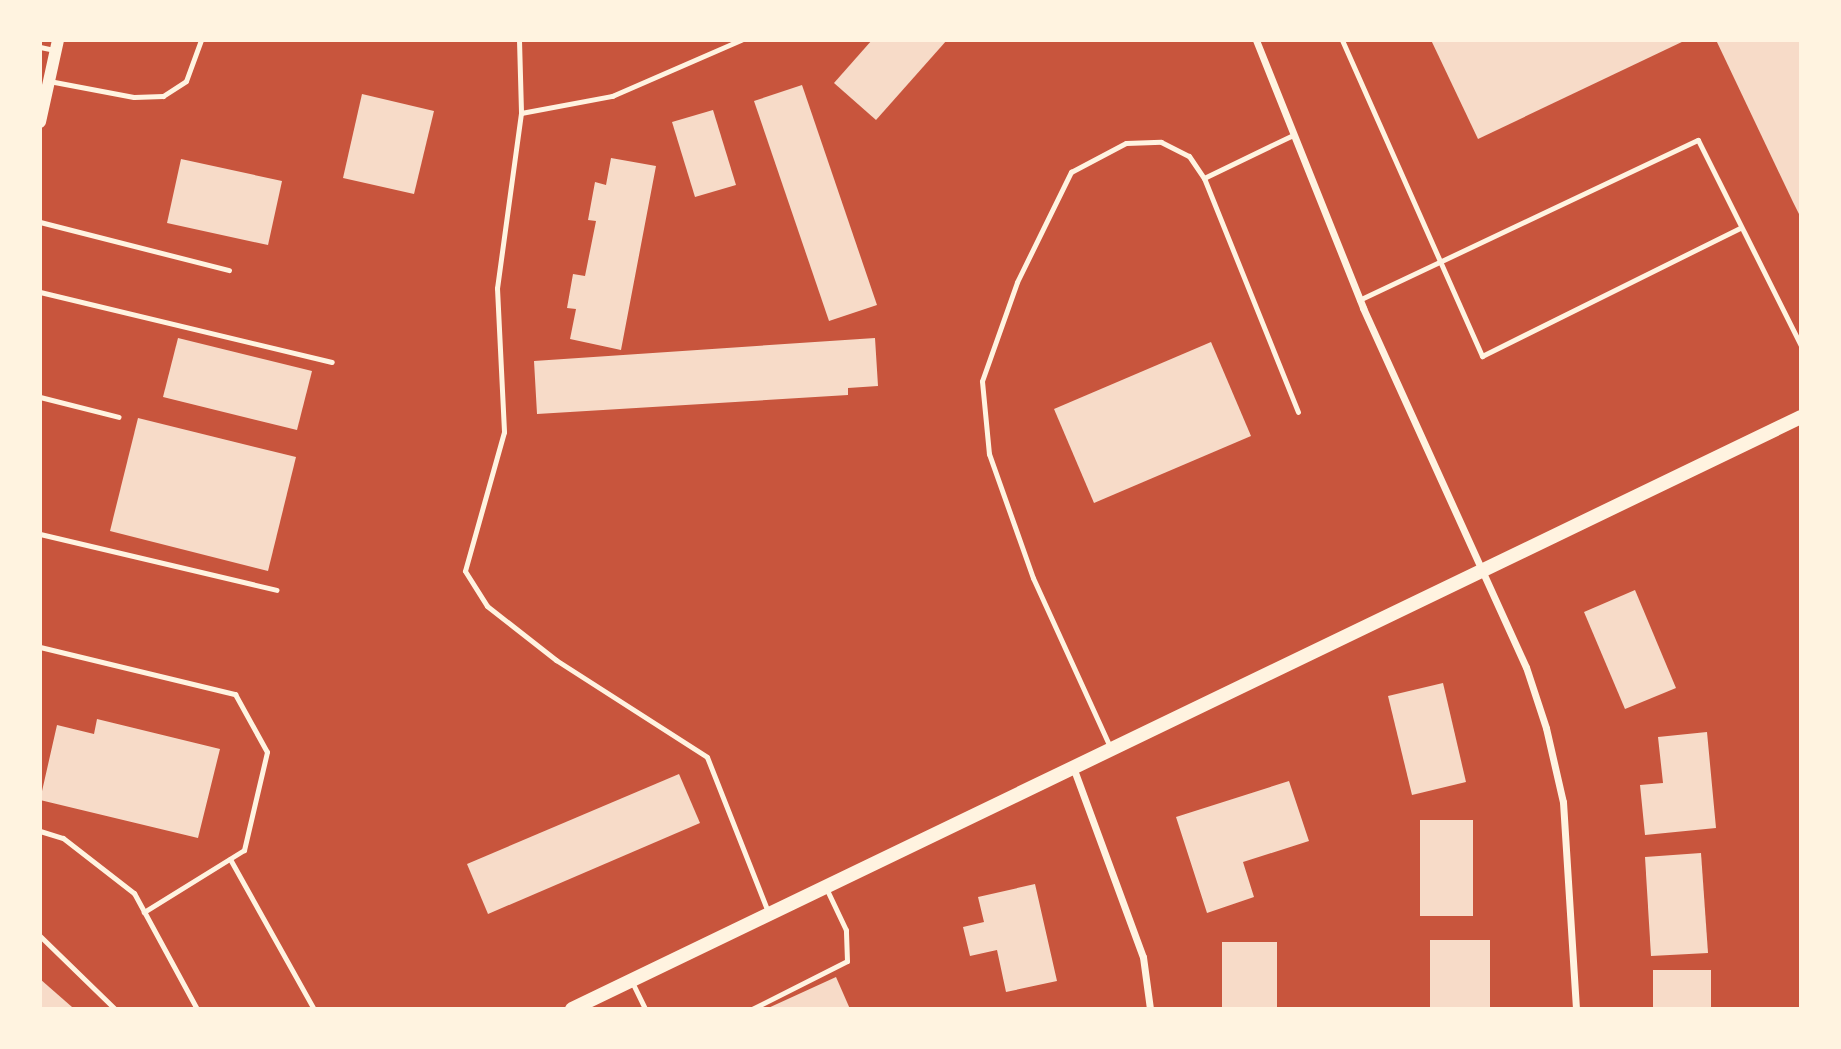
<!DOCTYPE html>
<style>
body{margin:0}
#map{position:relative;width:1841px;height:1049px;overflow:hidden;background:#c8553d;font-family:Ubuntu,sans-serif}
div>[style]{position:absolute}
.building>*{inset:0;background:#f7dbc8}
.service>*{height:5px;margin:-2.5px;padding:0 2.5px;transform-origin:2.5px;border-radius:2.5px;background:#fff3e0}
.minor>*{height:7px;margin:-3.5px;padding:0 3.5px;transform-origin:3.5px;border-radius:3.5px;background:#fff3e0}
.tertiary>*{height:12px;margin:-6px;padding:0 6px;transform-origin:6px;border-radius:6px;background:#fff3e0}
.secondary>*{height:14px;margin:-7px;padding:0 7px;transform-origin:7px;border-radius:7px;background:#fff3e0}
span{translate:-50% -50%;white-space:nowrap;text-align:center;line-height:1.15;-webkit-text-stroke:6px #fff3e0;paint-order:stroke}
.frame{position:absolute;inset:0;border:42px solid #fff3e0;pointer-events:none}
</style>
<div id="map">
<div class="building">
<div style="clip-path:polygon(872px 40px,947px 40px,876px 120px,834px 83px)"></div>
<div style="clip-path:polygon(1431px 40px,1686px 40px,1478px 139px)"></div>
<div style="clip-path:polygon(1716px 40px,1801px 40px,1801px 218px,1793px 202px)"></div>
<div style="clip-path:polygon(802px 85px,877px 305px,829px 321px,754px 101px)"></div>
<div style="clip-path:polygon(362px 94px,434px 111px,414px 194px,343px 178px)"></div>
<div style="clip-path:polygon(713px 110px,736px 185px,695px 197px,672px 122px)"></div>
<div style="clip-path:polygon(611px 158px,656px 166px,621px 350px,570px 339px,576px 309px,567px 308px,573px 274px,585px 276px,596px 221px,588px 220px,595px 182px,606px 185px)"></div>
<div style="clip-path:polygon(181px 159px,282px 181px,268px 245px,167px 223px)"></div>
<div style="clip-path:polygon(178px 338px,312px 371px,297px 430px,163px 397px)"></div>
<div style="clip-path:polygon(875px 338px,878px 386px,848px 388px,848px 395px,537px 414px,534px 361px)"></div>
<div style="clip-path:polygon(1211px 342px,1251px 436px,1094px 503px,1054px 409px)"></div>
<div style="clip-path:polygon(138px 418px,296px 457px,268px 571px,110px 531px)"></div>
<div style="clip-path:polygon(1635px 590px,1676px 688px,1625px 709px,1584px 612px)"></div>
<div style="clip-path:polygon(1443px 683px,1466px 782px,1412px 795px,1388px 696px)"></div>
<div style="clip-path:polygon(97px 719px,220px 749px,198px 838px,40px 800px,57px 725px,94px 734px)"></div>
<div style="clip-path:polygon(1707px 732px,1716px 828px,1645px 835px,1640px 785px,1663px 783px,1658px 737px)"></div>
<div style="clip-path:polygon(679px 774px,700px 823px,488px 914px,467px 864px)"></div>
<div style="clip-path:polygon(1289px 781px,1309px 841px,1243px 862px,1254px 897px,1207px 913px,1176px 817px)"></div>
<div style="clip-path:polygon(1420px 820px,1473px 820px,1473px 916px,1420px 916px)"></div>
<div style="clip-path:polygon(1701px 853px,1708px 953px,1651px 956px,1645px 857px)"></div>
<div style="clip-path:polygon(1035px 884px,1057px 981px,1006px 992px,997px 950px,970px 956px,963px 927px,984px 922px,978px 897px)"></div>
<div style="clip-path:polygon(1430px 940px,1490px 940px,1490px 1009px,1430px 1009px)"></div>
<div style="clip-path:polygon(1222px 942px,1277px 942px,1277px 1009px,1222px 1009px)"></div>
<div style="clip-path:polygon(1653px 970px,1711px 970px,1711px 1009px,1653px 1009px)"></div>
<div style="clip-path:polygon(836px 977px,850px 1009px,766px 1009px)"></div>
<div style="clip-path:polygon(40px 979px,72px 1007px,70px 1009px,40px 1009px)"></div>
</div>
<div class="service">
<div style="left:519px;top:40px;width:73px;rotate:88.4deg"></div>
<div style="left:521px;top:113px;width:177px;rotate:97.8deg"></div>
<div style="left:497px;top:288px;width:144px;rotate:87.2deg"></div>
<div style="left:504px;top:432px;width:144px;rotate:105.7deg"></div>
<div style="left:465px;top:571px;width:41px;rotate:57.8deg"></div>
<div style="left:487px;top:606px;width:88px;rotate:38deg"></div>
<div style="left:556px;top:660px;width:179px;rotate:32.7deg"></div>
<div style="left:707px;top:757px;width:169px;rotate:68.5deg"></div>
<div style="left:1342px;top:40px;width:346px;rotate:66.1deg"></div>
<div style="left:1482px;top:356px;width:288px;rotate:-26.4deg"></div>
<div style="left:40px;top:47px;width:14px;rotate:12deg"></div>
<div style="left:49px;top:81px;width:86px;rotate:10.7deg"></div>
<div style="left:134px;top:97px;width:29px;rotate:-2deg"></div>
<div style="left:163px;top:96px;width:27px;rotate:-33deg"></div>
<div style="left:186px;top:81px;width:44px;rotate:-69.9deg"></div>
<div style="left:521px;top:113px;width:93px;rotate:-10.6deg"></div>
<div style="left:612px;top:96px;width:141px;rotate:-23.5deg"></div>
<div style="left:1204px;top:178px;width:252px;rotate:68.1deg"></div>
<div style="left:40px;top:222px;width:195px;rotate:14.3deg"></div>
<div style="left:40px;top:292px;width:300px;rotate:13.5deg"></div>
<div style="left:1359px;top:300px;width:375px;rotate:-25.3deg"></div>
<div style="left:1698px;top:140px;width:230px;rotate:63.4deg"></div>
<div style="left:40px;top:397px;width:81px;rotate:14.2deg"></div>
<div style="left:40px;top:534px;width:243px;rotate:13.3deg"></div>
<div style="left:40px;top:647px;width:201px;rotate:13.6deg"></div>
<div style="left:235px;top:694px;width:66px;rotate:61.1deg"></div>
<div style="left:267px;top:752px;width:101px;rotate:103.2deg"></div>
<div style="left:244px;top:850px;width:118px;rotate:148.2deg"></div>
<div style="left:1111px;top:749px;width:188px;rotate:-114.5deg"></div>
<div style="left:1033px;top:578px;width:132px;rotate:-109.5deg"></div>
<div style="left:989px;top:454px;width:73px;rotate:-95.5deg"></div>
<div style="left:982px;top:381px;width:105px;rotate:-70.5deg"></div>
<div style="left:1017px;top:282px;width:123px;rotate:-63.9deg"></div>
<div style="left:1071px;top:172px;width:62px;rotate:-27.8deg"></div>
<div style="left:1126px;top:143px;width:35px;rotate:-2deg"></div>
<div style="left:1161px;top:142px;width:31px;rotate:27deg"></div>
<div style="left:1189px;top:156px;width:27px;rotate:56deg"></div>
<div style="left:1204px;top:178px;width:99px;rotate:-25.8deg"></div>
<div style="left:40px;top:831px;width:24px;rotate:17deg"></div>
<div style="left:63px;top:838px;width:90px;rotate:37.8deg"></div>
<div style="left:134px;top:893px;width:132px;rotate:61.5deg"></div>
<div style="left:230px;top:859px;width:172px;rotate:60.8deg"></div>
<div style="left:40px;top:936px;width:105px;rotate:44.2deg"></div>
<div style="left:633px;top:984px;width:28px;rotate:64deg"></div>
<div style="left:752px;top:1009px;width:106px;rotate:-26.8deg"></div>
<div style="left:847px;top:961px;width:31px;rotate:-92deg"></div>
<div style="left:846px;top:930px;width:44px;rotate:-115.4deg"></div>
</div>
<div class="minor">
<div style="left:1256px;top:40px;width:289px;rotate:68.2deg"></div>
<div style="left:1363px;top:308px;width:394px;rotate:65.6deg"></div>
<div style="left:1526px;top:667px;width:64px;rotate:71.8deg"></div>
<div style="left:1546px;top:728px;width:76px;rotate:77.1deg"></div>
<div style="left:1563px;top:802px;width:207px;rotate:86.4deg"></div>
<div style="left:1073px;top:767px;width:202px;rotate:69.8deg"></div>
<div style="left:1143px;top:957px;width:52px;rotate:82.3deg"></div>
</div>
<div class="tertiary">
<div style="left:40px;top:122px;width:84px;rotate:-77.6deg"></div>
</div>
<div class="secondary">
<div style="left:572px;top:1009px;width:1364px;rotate:-25.72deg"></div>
</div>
<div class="frame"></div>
</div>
